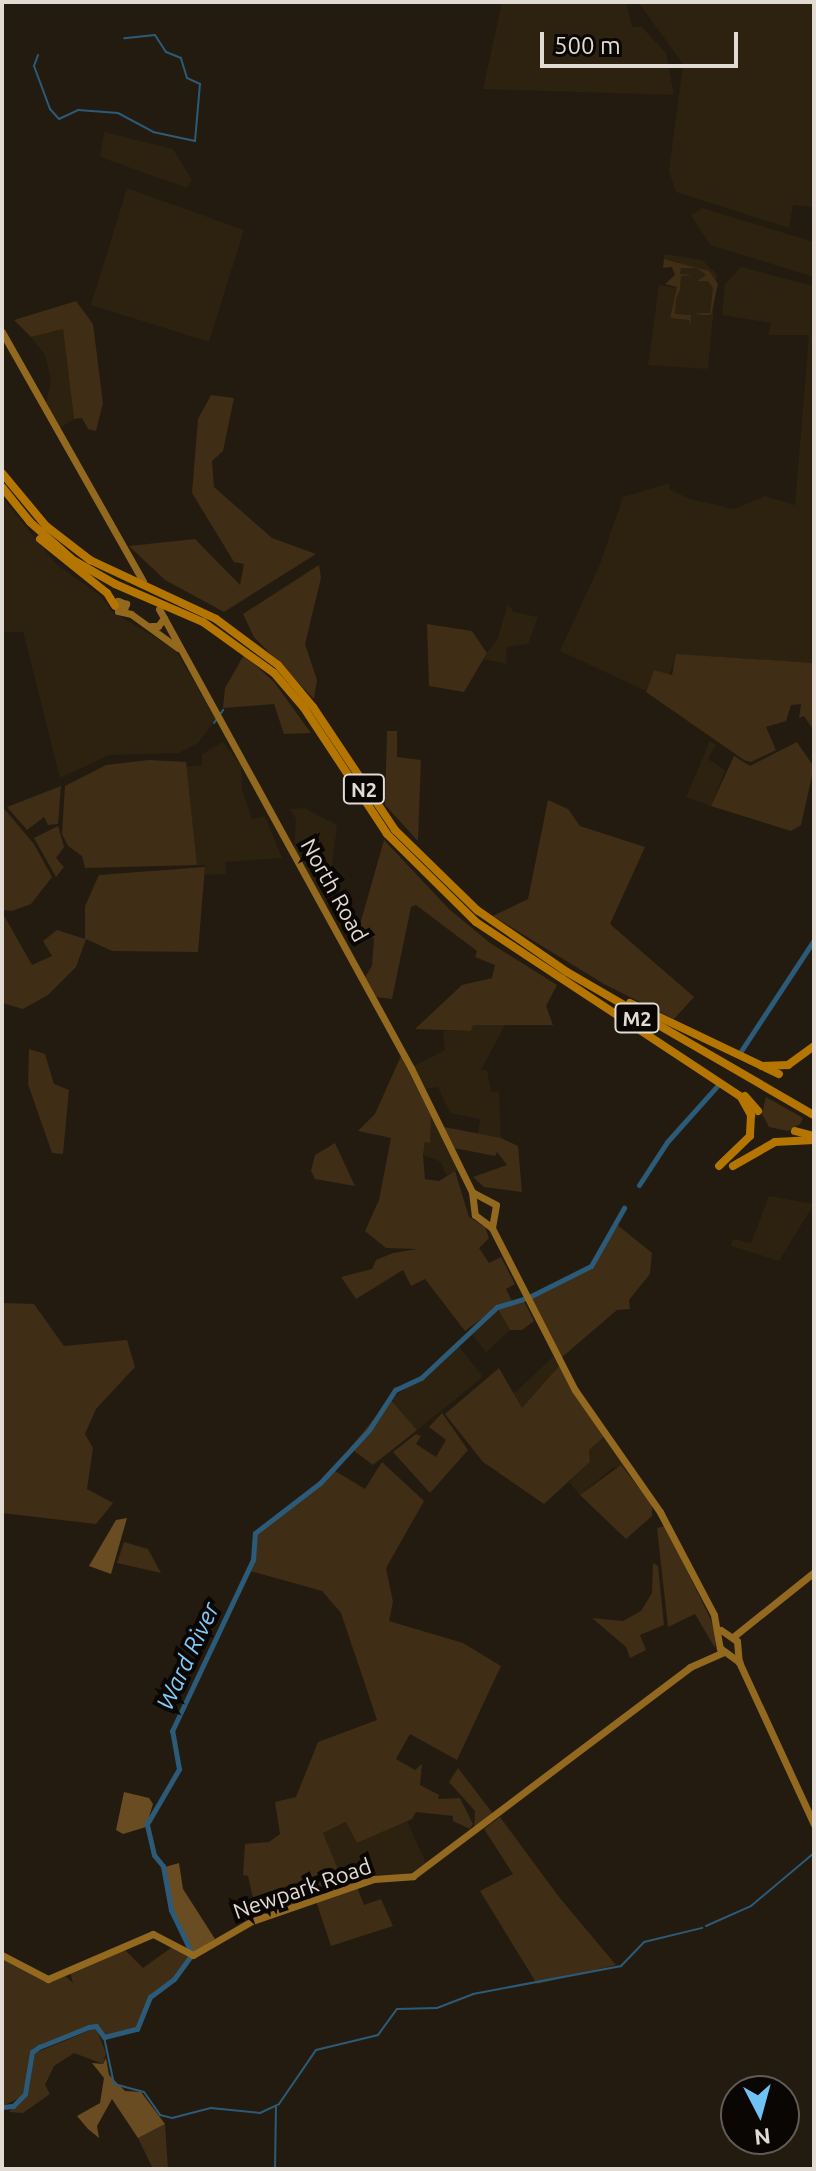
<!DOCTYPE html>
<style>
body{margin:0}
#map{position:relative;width:816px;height:2171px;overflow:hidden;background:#231b10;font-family:Ubuntu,sans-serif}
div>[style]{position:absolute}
.built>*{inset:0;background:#2d2110}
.green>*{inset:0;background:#3f2d15}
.forest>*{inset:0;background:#6a4c22}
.stream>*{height:2px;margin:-1px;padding:0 1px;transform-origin:1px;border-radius:1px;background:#2b5b79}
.river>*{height:5px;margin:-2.5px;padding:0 2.5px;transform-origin:2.5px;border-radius:2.5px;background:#2b5b79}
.major>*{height:7px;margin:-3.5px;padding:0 3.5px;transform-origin:3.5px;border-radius:3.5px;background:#92691e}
.highway>*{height:8px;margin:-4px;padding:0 4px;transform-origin:4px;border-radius:4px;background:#b47601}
span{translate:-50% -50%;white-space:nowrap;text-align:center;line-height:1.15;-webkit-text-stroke:8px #0a0603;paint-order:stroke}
.shield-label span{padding:2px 6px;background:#0a0603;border:2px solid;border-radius:6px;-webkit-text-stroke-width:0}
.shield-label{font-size:20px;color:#e1dbd4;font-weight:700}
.street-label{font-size:22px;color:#e1dbd4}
.water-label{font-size:24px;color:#80cbfb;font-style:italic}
.frame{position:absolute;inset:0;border:4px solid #e1dbd4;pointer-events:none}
.north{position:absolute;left:720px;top:2075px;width:80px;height:80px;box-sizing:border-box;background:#0a0603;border:2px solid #605b57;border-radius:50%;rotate:174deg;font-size:22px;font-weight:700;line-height:32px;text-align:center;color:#e1dbd4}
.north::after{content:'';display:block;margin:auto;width:28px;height:36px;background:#70c1f4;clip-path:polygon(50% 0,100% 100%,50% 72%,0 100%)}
.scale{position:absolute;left:540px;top:32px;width:198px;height:36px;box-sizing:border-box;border:4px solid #e1dbd4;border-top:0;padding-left:10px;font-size:24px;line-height:28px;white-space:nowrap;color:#e1dbd4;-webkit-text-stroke:6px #0a0603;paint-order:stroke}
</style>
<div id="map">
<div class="built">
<div style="clip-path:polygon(502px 2px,626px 2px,632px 27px,642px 27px,666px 53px,674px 95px,483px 89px)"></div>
<div style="clip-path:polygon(638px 2px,814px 2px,814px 207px,793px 205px,789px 228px,676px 192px,669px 171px,683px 64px)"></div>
<div style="clip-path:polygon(104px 132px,173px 149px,192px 180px,187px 188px,100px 157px)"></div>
<div style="clip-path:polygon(127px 188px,244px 230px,209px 342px,91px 305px)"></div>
<div style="clip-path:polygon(702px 208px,814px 242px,814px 277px,710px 245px,691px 215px)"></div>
<div style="clip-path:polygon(665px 254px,702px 260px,717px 274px,708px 369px,648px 365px,659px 285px,676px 288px,678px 280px,678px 262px,663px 259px)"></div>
<div style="clip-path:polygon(741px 267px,814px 286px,814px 663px,677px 655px,669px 675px,654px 670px,646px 691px,560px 651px,600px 564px,623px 497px,670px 483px,669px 489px,690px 499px,734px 509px,765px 496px,795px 505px,809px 335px,768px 335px,771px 323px,722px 315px,725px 284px)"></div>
<div style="clip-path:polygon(63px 328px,74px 419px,60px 428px,46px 404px,51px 379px,45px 355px,31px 337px)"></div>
<div style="clip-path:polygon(2px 497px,56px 564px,101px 596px,111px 611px,175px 649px,216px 719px,198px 743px,179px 753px,109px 755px,60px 778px,23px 632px,2px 632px)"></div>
<div style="clip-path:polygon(508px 604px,514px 612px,538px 617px,528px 644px,506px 647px,507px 664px,482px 659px,497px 640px)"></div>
<div style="clip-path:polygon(710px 741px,716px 745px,708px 759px,725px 770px,711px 806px,686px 797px)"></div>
<div style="clip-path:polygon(223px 742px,241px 765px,242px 790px,252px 819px,265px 816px,282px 858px,225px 862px,226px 874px,205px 875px,205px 865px,197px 865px,186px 767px,202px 765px,202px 754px)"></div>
<div style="clip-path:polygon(304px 808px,337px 825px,327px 909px,294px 848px,296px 819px,290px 809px)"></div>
<div style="clip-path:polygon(472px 1025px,505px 1025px,481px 1070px,487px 1070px,491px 1092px,499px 1091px,501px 1138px,478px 1134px,480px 1119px,450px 1113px,438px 1087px,425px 1089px,414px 1066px,445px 1050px,443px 1031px,471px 1031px)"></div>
<div style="clip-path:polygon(431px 1116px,458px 1170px,446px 1175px,441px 1162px,423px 1155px)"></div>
<div style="clip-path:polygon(769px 1196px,814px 1204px,779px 1261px,731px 1246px,733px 1239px,751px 1243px)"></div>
<div style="clip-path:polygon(497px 1308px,510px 1330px,486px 1352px,469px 1331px)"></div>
<div style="clip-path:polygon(457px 1344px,483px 1377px,417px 1430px,390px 1399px,422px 1378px)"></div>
<div style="clip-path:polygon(554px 1356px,559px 1366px,522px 1409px,511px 1396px)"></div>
<div style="clip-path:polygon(604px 1437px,629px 1469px,614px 1467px,580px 1495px,569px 1482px,590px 1462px,589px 1450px)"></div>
<div style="clip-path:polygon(407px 1821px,427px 1865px,401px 1876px,345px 1886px,323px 1833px,347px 1822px,357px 1843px)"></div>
</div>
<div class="green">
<div style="clip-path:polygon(664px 259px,709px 271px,718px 284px,711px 315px,701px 315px,695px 313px,710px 313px,713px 288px,708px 281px,697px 281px,706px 275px,697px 268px,681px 268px,680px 274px,694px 275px,681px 276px,680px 290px,676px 299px,675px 314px,691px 315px,690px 327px,689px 320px,670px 318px,677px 287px,665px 284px,675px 275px,672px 267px,663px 268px)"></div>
<div style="clip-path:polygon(76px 301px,93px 324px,103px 403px,96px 431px,88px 429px,82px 418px,74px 419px,63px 329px,31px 337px,14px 320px)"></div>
<div style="clip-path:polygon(211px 395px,234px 398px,223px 451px,212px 461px,214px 487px,272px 538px,316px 554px,224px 612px,165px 580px,129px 546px,195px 539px,240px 585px,244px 564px,234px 562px,192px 493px,198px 419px)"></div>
<div style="clip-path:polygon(319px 565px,321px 578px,305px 644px,317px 680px,314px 699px,254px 637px,243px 614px)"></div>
<div style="clip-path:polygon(427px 624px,472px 631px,487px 653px,464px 692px,429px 686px)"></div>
<div style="clip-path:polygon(676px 654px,814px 663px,814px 731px,804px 716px,799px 718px,801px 704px,791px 705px,786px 721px,766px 727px,776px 750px,751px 762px,744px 760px,646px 692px,654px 670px,672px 675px)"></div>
<div style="clip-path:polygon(244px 655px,274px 682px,311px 733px,284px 734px,274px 704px,223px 708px,225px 688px)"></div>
<div style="clip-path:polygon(387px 731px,397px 731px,397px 757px,421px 760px,418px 841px,385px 805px)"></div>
<div style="clip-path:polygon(797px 742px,814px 767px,801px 825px,791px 831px,711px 806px,734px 756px,750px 766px)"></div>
<div style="clip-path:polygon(149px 760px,186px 762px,197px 865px,85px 868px,82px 856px,68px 846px,62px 834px,65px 786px,106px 765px)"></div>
<div style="clip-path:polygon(61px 786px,58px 824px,48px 825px,44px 817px,27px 830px,7px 807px)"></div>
<div style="clip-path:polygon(548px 800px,568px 809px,580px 826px,645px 847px,610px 924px,694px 997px,674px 1019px,604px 984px,493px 916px,528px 899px)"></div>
<div style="clip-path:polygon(2px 806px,34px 844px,52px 877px,31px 904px,12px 911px,2px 910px)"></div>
<div style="clip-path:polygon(58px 826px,64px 847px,56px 858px,64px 867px,56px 877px,34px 838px)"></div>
<div style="clip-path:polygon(384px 840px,449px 909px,490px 943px,557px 985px,546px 1006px,553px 1025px,473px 1025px,471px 1031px,415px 1029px,462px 985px,492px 978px,495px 965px,475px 957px,477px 951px,416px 905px,411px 907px,392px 999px,376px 997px,365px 977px,372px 966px,374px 938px,357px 935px)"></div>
<div style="clip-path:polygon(205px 867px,198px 952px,112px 951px,86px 939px,76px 967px,48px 995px,23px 1009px,2px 1003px,2px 912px,32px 965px,52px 956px,43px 941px,57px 930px,85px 939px,85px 906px,99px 875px)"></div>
<div style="clip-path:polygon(29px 1049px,45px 1054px,54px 1084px,69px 1090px,63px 1154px,52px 1153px,28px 1084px)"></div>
<div style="clip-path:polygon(401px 1056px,431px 1116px,430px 1143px,425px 1142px,423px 1155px,425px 1179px,439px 1181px,455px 1171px,469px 1217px,485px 1227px,489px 1238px,479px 1248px,489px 1263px,501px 1257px,515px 1284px,506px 1289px,512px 1301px,502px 1304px,524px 1301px,534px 1321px,522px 1330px,510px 1330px,497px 1308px,501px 1304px,465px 1331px,425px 1279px,411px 1286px,403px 1270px,356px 1299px,341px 1277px,372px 1269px,376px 1260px,393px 1253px,417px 1249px,386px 1248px,365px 1231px,379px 1200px,391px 1138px,358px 1131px,375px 1114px)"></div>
<div style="clip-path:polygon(766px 1097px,803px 1118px,800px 1124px,788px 1131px,769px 1127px,762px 1114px)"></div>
<div style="clip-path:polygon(444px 1127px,501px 1138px,518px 1146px,522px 1192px,484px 1187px,473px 1177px,507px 1165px,497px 1152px,495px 1156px,454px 1148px)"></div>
<div style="clip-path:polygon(335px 1143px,355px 1186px,315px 1179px,311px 1171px,315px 1155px)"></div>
<div style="clip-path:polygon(615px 1223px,652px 1253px,650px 1274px,629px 1300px,630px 1309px,617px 1310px,561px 1358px,530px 1299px,594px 1267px)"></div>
<div style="clip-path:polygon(2px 1303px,34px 1304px,64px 1346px,127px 1340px,135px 1367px,96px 1409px,85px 1434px,93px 1448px,87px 1489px,113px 1503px,96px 1524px,2px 1513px)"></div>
<div style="clip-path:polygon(559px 1366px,604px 1437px,589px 1450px,590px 1462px,544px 1504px,483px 1462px,445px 1414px,499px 1368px,522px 1408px)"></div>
<div style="clip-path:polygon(390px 1399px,417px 1430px,373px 1465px,350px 1448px)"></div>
<div style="clip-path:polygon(442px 1413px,468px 1450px,430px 1493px,393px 1452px,416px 1434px,421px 1436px,416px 1444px,436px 1457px,446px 1440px,429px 1427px)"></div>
<div style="clip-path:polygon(382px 1462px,424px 1501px,386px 1568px,393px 1602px,389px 1621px,463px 1643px,501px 1666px,457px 1760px,410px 1734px,396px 1759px,415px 1770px,422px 1764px,420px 1785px,439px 1795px,438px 1799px,460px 1798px,473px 1824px,470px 1829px,453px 1821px,453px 1816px,416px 1812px,412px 1819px,357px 1843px,346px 1822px,323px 1833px,345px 1886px,284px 1908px,277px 1889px,253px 1898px,248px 1876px,243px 1875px,245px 1844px,269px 1842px,280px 1834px,275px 1802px,296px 1797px,318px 1742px,377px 1720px,341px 1613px,322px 1591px,250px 1571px,256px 1532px,304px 1499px,332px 1469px,365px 1489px)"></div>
<div style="clip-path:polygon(621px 1465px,652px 1504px,652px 1516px,626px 1539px,580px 1495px)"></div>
<div style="clip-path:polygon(665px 1526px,717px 1632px,715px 1648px,695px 1614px,668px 1627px,657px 1528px)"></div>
<div style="clip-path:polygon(124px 1542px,148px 1549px,161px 1573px,117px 1563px)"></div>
<div style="clip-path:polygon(653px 1563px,658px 1566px,664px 1625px,640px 1635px,646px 1650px,630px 1658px,626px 1647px,592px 1618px,623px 1621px,641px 1611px,652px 1593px)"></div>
<div style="clip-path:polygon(458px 1768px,494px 1815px,474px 1831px,475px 1811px,449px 1782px)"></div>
<div style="clip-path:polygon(500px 1817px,559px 1897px,616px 1965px,537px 1984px,480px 1891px,513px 1874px,484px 1829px)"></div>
<div style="clip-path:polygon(357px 1887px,364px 1905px,381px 1899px,393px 1926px,331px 1946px,316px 1901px)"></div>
<div style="clip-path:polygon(175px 1945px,189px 1957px,165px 1990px,154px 1993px,140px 2028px,104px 2036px,96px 2025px,35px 2050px,22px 2097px,2px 2106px,2px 1958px,46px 1981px,64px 1975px,73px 1983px,70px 1972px,121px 1946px,143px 1968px)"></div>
<div style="clip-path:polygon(96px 2028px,106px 2053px,103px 2064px,74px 2053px,54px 2066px,45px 2085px,50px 2094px,23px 2113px,9px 2112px,29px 2088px,35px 2053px)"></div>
<div style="clip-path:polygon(165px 2124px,168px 2169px,153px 2169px,138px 2138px)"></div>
</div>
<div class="forest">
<div style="clip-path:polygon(127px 1518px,111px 1574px,89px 1566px,116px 1520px)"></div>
<div style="clip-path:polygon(124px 1792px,149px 1798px,153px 1804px,146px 1827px,123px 1834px,116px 1830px)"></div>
<div style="clip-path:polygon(179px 1863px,183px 1889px,215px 1939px,193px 1953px,173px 1911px,165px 1867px)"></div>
<div style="clip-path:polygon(106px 2058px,109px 2075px,125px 2091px,141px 2092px,165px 2124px,138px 2138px,112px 2099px,97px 2126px,99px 2138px,88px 2129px,77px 2116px,100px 2103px,104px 2078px,92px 2063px,103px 2064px)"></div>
</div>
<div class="stream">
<div style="left:38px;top:55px;width:12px;rotate:110deg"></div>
<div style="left:34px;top:66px;width:46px;rotate:69.6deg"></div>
<div style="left:50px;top:109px;width:13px;rotate:48deg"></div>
<div style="left:59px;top:119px;width:21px;rotate:-25deg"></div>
<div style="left:78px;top:110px;width:40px;rotate:4.3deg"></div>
<div style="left:118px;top:113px;width:40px;rotate:28deg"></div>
<div style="left:153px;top:132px;width:43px;rotate:12.1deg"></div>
<div style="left:195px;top:141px;width:57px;rotate:-85deg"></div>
<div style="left:200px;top:84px;width:14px;rotate:-155deg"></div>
<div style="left:187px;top:78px;width:21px;rotate:-107deg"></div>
<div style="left:181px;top:58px;width:16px;rotate:-158deg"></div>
<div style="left:166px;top:52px;width:20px;rotate:-123deg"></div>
<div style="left:155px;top:35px;width:31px;rotate:174deg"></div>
<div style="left:214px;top:723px;width:16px;rotate:-55deg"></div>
<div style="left:706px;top:1926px;width:49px;rotate:-24deg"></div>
<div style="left:751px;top:1906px;width:82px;rotate:-40.1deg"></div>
<div style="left:104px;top:2037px;width:48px;rotate:78deg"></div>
<div style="left:114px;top:2084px;width:31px;rotate:15deg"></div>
<div style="left:144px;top:2092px;width:28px;rotate:55deg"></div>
<div style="left:160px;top:2115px;width:12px;rotate:14deg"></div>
<div style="left:172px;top:2118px;width:40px;rotate:-14.4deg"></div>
<div style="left:211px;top:2108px;width:49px;rotate:5.8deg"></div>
<div style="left:260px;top:2113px;width:21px;rotate:-25deg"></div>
<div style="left:279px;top:2104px;width:65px;rotate:-55.6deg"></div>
<div style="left:316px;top:2050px;width:64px;rotate:-13.6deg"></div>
<div style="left:378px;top:2035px;width:32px;rotate:-54deg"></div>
<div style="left:397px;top:2009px;width:40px;rotate:-1.4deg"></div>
<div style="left:437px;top:2008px;width:39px;rotate:-21deg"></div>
<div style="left:473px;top:1994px;width:151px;rotate:-10.7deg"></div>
<div style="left:621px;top:1966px;width:33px;rotate:-46deg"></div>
<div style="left:644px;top:1942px;width:60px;rotate:-13.6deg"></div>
<div style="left:275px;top:2169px;width:62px;rotate:-89.1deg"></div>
</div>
<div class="river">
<div style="left:741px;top:1051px;width:133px;rotate:-56.7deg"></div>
<div style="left:639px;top:1185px;width:51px;rotate:-56.9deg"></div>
<div style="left:667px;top:1142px;width:75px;rotate:-48.2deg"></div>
<div style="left:531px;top:1296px;width:67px;rotate:-26.6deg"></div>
<div style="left:591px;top:1266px;width:67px;rotate:-60.4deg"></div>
<div style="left:2px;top:2107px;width:11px;rotate:-5deg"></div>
<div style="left:13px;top:2106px;width:17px;rotate:-45deg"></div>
<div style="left:25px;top:2094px;width:43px;rotate:-80.5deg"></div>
<div style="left:32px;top:2052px;width:9px;rotate:-36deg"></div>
<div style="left:39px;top:2047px;width:54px;rotate:-21.8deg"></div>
<div style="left:89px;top:2027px;width:7px;rotate:-8deg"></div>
<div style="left:96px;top:2026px;width:14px;rotate:54deg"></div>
<div style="left:104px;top:2037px;width:34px;rotate:-14deg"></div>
<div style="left:137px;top:2029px;width:35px;rotate:-68deg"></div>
<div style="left:150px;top:1997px;width:30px;rotate:-37deg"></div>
<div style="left:174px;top:1979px;width:31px;rotate:-54deg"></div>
<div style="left:192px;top:1954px;width:49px;rotate:-115.5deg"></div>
<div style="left:171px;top:1910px;width:45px;rotate:-100.3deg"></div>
<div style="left:163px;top:1866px;width:14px;rotate:-129deg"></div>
<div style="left:154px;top:1855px;width:32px;rotate:-103deg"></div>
<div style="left:147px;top:1824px;width:64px;rotate:-59.8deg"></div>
<div style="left:179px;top:1769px;width:39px;rotate:-100deg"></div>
<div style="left:172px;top:1731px;width:189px;rotate:-64.7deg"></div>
<div style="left:253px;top:1560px;width:27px;rotate:-86deg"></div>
<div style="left:255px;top:1533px;width:82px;rotate:-37.6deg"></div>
<div style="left:320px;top:1483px;width:72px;rotate:-47.2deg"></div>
<div style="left:369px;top:1430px;width:48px;rotate:-57deg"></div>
<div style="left:395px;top:1390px;width:29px;rotate:-25deg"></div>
<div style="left:421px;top:1378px;width:104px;rotate:-43.1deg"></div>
<div style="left:497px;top:1307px;width:27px;rotate:-17deg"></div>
</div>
<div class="major">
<div style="left:2px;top:332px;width:286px;rotate:60.5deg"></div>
<div style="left:159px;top:609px;width:524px;rotate:61.23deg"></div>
<div style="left:411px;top:1068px;width:138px;rotate:63.8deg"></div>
<div style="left:472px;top:1192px;width:23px;rotate:83deg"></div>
<div style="left:475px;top:1215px;width:21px;rotate:37deg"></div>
<div style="left:492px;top:1228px;width:182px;rotate:62.9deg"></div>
<div style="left:575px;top:1390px;width:149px;rotate:55.1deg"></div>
<div style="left:660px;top:1512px;width:116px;rotate:62.3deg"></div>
<div style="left:714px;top:1615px;width:34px;rotate:80deg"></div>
<div style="left:720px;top:1648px;width:24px;rotate:36deg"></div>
<div style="left:123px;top:612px;width:9px;rotate:-69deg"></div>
<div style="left:126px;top:604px;width:9px;rotate:-159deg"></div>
<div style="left:118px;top:601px;width:10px;rotate:90deg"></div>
<div style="left:118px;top:611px;width:13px;rotate:13deg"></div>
<div style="left:131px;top:614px;width:58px;rotate:35.9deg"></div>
<div style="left:151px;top:626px;width:7px"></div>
<div style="left:158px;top:626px;width:10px;rotate:-53deg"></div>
<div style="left:472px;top:1192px;width:27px;rotate:28deg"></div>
<div style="left:496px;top:1205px;width:23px;rotate:100deg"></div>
<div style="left:721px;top:1630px;width:19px;rotate:35deg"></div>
<div style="left:737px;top:1641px;width:21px;rotate:85deg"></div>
<div style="left:739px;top:1662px;width:179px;rotate:65.2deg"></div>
<div style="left:733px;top:1637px;width:104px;rotate:-38.7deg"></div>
<div style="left:2px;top:1955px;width:52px;rotate:27.6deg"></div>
<div style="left:48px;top:1979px;width:114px;rotate:-23.2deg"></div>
<div style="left:153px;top:1934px;width:45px;rotate:27.7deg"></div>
<div style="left:193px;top:1955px;width:68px;rotate:-30deg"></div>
<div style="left:252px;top:1921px;width:129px;rotate:-19deg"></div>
<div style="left:374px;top:1879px;width:39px;rotate:-4deg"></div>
<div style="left:413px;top:1876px;width:347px;rotate:-37deg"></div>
<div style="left:690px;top:1667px;width:37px;rotate:-24deg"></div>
</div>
<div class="highway">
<div style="left:2px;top:473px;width:69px;rotate:50.3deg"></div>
<div style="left:46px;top:526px;width:56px;rotate:37.7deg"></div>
<div style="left:90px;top:560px;width:139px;rotate:25.1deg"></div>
<div style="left:216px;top:619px;width:77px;rotate:36.6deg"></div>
<div style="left:278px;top:665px;width:55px;rotate:50.2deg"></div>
<div style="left:313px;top:707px;width:148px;rotate:56.3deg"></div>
<div style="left:395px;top:830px;width:115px;rotate:44.3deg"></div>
<div style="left:477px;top:910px;width:109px;rotate:34.6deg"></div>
<div style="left:567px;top:972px;width:285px;rotate:30.1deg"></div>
<div style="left:2px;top:487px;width:45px;rotate:51.3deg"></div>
<div style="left:30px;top:522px;width:57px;rotate:41.5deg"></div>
<div style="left:73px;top:560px;width:48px;rotate:29.7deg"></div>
<div style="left:115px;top:584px;width:96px;rotate:23.4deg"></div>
<div style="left:203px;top:622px;width:87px;rotate:35.7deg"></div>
<div style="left:274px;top:673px;width:46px;rotate:49.4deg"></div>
<div style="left:304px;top:708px;width:151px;rotate:56.6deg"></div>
<div style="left:387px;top:834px;width:125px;rotate:44.7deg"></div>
<div style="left:476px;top:922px;width:318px;rotate:33.4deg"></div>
<div style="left:741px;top:1097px;width:21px;rotate:61deg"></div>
<div style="left:751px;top:1115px;width:21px;rotate:93deg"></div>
<div style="left:750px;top:1136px;width:43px;rotate:135.9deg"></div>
<div style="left:40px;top:539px;width:86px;rotate:38.9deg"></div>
<div style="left:107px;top:593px;width:15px;rotate:58deg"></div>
<div style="left:630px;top:1003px;width:165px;rotate:25.5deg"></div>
<div style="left:762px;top:1066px;width:26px;rotate:-2deg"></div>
<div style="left:788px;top:1065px;width:32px;rotate:-36deg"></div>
<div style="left:745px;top:1096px;width:20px;rotate:49deg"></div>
<div style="left:795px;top:1131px;width:20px;rotate:15deg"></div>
<div style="left:733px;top:1166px;width:48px;rotate:-29.7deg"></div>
<div style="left:775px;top:1142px;width:39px;rotate:-3deg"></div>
</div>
<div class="shield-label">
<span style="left:364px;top:789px">N2</span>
<span style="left:637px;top:1018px">M2</span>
</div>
<div class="street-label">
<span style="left:335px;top:890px;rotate:61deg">North Road</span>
<span style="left:302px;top:1888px;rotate:-19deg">Newpark Road</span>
</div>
<div class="water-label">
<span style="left:188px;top:1656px;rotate:-65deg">Ward River</span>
</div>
<div class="frame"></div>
<div class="north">N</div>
<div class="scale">500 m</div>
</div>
